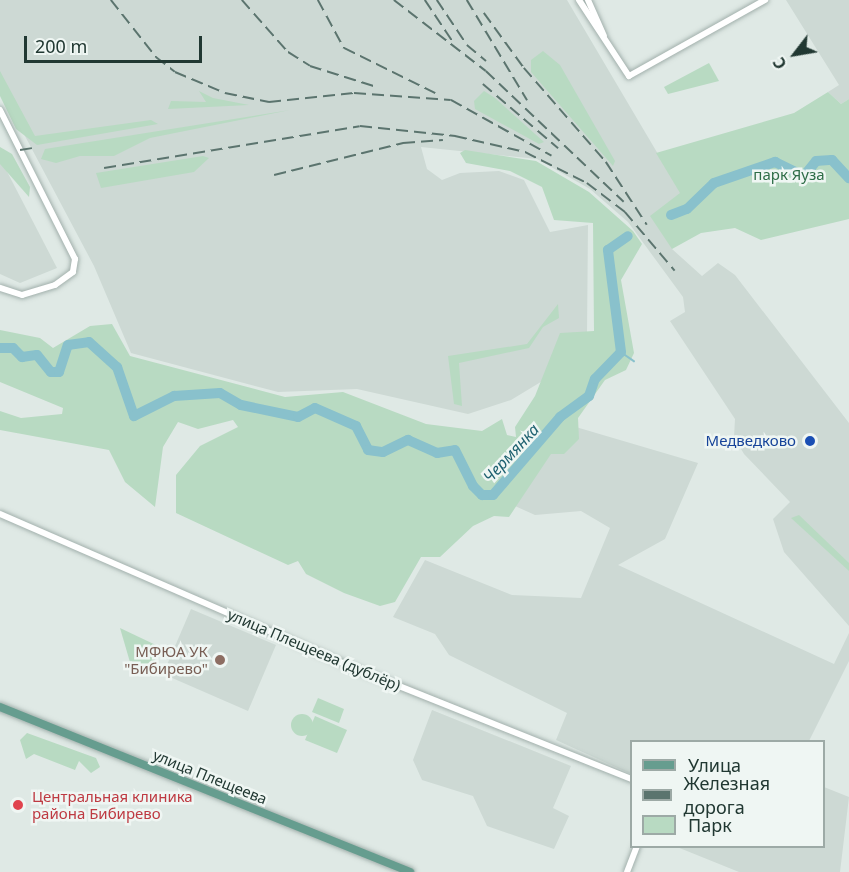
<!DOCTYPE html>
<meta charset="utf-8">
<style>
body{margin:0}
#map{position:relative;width:849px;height:872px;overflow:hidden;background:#dfe9e5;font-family:"Noto Sans",sans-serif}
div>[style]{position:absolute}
.built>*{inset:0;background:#cdd9d4}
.green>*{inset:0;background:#b8dac2}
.round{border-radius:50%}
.stream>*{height:1.5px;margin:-0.75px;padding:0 0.75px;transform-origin:0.75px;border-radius:0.75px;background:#89c1cc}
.river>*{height:10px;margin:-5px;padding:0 5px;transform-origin:5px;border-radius:5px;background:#89c1cc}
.roads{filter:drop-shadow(0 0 2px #a2b0ac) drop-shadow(0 0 2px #a2b0ac)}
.minor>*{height:6px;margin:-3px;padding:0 3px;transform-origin:3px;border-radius:3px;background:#fff}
.major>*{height:8px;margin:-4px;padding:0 4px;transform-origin:4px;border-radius:4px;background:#669d8f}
.rail>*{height:1.5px;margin-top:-0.75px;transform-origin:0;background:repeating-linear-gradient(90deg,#5b746e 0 12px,transparent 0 18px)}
.dots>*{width:16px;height:16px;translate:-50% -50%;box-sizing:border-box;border:3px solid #eff6f3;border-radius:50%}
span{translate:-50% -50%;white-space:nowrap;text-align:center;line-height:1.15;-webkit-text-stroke:5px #eff6f3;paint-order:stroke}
.park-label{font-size:15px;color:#2e6d47}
.transit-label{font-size:15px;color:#164399}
.right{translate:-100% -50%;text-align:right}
.street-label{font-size:15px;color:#213832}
.education-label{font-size:15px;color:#785e54}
.health-label{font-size:15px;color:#be3a42}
.left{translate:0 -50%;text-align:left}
.water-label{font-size:16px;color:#1f6170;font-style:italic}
.legend{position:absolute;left:630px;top:740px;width:195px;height:108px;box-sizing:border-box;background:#eff6f3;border:2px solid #9daaa6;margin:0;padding:8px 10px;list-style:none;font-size:18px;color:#213832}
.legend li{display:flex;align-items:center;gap:12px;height:30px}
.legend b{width:30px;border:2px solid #9daaa6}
.north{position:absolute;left:765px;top:24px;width:60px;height:60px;-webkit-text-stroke:4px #eff6f3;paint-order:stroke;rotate:239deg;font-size:16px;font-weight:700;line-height:24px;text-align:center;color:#213832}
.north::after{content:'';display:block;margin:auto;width:21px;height:27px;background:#213832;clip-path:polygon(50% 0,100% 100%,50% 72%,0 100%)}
.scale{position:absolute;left:24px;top:36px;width:178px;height:27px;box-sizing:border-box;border:3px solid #213832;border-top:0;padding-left:8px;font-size:18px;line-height:21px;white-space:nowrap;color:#213832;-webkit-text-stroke:4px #eff6f3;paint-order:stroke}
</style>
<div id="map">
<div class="built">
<div style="clip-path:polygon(0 0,567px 0,681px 193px,672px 249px,702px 276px,718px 263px,735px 275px,849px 423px,849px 626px,784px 552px,773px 519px,790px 502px,744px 454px,734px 437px,735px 419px,670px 321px,685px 312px,683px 297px,628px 222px,590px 189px,537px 159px,421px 147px,427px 169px,442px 180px,460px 173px,499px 171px,524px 180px,550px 232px,588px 225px,587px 334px,549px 377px,511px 400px,468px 414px,357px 389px,278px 392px,131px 353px,94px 266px,0 89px)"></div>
<div style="clip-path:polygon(786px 0,849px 0,849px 99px,841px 104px,828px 92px,839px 85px)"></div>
<div style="clip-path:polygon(0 158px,57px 268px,20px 283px,0 274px)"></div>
<div style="clip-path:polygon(569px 425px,698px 463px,665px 539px,618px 565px,834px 664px,849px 633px,849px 661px,809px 741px,632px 742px,631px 774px,556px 740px,567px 713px,449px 655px,435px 634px,393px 617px,425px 560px,512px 595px,581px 598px,610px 528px,581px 511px,535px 515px,515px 506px)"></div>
<div style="clip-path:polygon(191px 609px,276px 645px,248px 711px,163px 674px)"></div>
<div style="clip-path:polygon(432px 710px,571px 766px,553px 808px,569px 816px,554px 849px,487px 826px,473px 796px,422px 780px,413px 760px)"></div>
<div style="clip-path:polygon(824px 787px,849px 797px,840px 872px,739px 872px,677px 847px,824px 846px)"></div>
</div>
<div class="green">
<div style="clip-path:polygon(543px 51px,560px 65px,615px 161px,613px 166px,531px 72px,531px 60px)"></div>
<div style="clip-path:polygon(709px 63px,719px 81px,668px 94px,664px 87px)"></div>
<div style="clip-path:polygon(0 71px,35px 136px,151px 120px,158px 124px,37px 145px,16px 129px,0 96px)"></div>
<div style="clip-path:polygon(199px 91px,213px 98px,249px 105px,168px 109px,171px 101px,206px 102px)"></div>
<div style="clip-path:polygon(484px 91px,495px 98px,544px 142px,539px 144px,475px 109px,474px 101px)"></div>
<div style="clip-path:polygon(828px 92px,841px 104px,849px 99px,849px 219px,761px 240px,735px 228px,701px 233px,672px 249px,650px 216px,680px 193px,656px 153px,794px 113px)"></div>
<div style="clip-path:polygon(290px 110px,150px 138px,114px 156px,80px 156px,56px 163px,41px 159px,45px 149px)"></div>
<div style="clip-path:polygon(0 147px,12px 154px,30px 187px,29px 197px,0 164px)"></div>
<div style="clip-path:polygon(465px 150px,536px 161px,589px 192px,633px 231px,642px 244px,621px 280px,634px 353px,626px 370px,605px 380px,578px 418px,579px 439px,564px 454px,551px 454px,509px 517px,494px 516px,473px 526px,440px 557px,421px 557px,395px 602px,380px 606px,344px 593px,306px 574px,298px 561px,288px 565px,176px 513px,176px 475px,200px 446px,238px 427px,233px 420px,198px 429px,178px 422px,163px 447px,155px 507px,125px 482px,109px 450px,0 430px,0 411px,21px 418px,62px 414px,63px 408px,0 382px,0 330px,40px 338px,53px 348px,90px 326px,112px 324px,130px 356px,285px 397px,343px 392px,426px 424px,482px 431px,502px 419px,507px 435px,516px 437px,515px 427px,535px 396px,560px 333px,594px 331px,593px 223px,554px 220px,542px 187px,510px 171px,466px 163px,460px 153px)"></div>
<div style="clip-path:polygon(203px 156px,209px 158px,194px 172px,101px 188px,96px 173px)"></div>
<div style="clip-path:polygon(558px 304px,559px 318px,543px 327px,529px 348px,459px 363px,462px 406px,454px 404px,448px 356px,527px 344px)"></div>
<div style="clip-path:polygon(799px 515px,849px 563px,849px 571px,791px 518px)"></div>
<div style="clip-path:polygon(120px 628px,160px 647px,149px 676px,132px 669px)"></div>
<div style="clip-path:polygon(318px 698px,344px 709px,339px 723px,312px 712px)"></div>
<div class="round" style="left:291px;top:714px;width:22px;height:22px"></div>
<div style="clip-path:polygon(315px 716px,347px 730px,337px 753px,305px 740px)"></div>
<div style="clip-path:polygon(27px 733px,96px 758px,100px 767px,91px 773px,79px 761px,75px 770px,34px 754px,26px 759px,20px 740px)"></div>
</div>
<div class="stream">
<div style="left:621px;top:352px;width:16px;rotate:35deg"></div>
</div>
<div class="river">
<div style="left:671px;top:215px;width:17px;rotate:-21deg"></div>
<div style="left:687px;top:209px;width:37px;rotate:-44deg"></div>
<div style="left:714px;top:183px;width:65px;rotate:-19deg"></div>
<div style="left:775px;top:162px;width:32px;rotate:26deg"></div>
<div style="left:804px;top:176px;width:19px;rotate:-51deg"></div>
<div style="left:816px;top:161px;width:16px;rotate:-4deg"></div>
<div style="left:832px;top:160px;width:25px;rotate:47deg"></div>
<div style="left:0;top:348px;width:13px"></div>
<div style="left:13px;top:348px;width:13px;rotate:45deg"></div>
<div style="left:22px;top:357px;width:15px;rotate:-8deg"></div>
<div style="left:37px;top:355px;width:22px;rotate:51deg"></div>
<div style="left:51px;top:372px;width:8px"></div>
<div style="left:59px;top:372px;width:28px;rotate:-72deg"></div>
<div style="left:68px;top:345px;width:21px;rotate:-8deg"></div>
<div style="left:89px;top:342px;width:38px;rotate:42deg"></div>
<div style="left:117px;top:367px;width:52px;rotate:70.9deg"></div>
<div style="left:134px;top:416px;width:45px;rotate:-26.6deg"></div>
<div style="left:174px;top:396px;width:46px;rotate:-3.7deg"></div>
<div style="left:220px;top:393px;width:24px;rotate:30deg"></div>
<div style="left:241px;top:405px;width:58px;rotate:11.9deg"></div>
<div style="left:298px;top:417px;width:19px;rotate:-28deg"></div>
<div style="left:315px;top:408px;width:45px;rotate:23.7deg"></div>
<div style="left:356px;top:426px;width:27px;rotate:63deg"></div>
<div style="left:368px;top:450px;width:15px;rotate:8deg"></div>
<div style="left:383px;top:452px;width:28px;rotate:-26deg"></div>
<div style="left:408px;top:440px;width:32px;rotate:24deg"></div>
<div style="left:437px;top:453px;width:18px;rotate:-9deg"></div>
<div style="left:455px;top:450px;width:40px;rotate:63.4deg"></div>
<div style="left:473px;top:486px;width:13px;rotate:45deg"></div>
<div style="left:482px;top:495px;width:11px"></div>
<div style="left:493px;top:495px;width:103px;rotate:-49.3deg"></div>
<div style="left:560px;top:417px;width:36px;rotate:-36deg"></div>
<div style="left:589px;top:396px;width:18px;rotate:-71deg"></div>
<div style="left:595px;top:379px;width:37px;rotate:-46deg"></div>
<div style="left:621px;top:352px;width:103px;rotate:-97.3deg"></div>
<div style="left:608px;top:250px;width:24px;rotate:-35deg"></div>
</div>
<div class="roads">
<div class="minor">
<div style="left:579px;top:0;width:91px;rotate:56.7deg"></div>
<div style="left:629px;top:76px;width:156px;rotate:-29.2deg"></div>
<div style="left:588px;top:0;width:39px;rotate:66deg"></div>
<div style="left:0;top:110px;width:167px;rotate:63.3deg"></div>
<div style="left:75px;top:259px;width:13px;rotate:99deg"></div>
<div style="left:73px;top:272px;width:22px;rotate:144deg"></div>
<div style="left:55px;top:285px;width:34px;rotate:163deg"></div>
<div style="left:22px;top:295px;width:23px;rotate:-162deg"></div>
<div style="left:0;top:514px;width:397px;rotate:23.5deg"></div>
<div style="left:364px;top:672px;width:289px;rotate:21.8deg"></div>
<div style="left:627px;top:872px;width:28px;rotate:-69deg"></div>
</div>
<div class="major">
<div style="left:0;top:707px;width:442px;rotate:21.9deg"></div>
</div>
</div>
<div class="rail">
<div style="left:111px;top:0;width:73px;rotate:51.7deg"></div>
<div style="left:156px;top:57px;width:24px;rotate:38deg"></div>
<div style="left:175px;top:72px;width:54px;rotate:22.8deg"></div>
<div style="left:225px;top:93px;width:45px;rotate:11.6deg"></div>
<div style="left:269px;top:102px;width:85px;rotate:-6deg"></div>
<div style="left:354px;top:93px;width:97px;rotate:4.1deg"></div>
<div style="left:451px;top:100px;width:115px;rotate:29deg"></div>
<div style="left:242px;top:0;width:69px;rotate:48.5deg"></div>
<div style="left:288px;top:52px;width:26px;rotate:32deg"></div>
<div style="left:310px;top:66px;width:70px;rotate:17.4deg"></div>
<div style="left:318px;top:0;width:55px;rotate:61.6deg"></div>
<div style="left:344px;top:48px;width:102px;rotate:26.3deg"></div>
<div style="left:394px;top:0;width:116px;rotate:37.7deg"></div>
<div style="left:486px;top:71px;width:190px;rotate:43.5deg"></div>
<div style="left:425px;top:0;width:50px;rotate:56.3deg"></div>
<div style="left:437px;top:0;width:54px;rotate:56.3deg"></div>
<div style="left:467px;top:45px;width:25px;rotate:40deg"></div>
<div style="left:467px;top:0;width:117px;rotate:59deg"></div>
<div style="left:484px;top:13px;width:68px;rotate:54deg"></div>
<div style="left:524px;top:68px;width:125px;rotate:48.9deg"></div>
<div style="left:606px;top:162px;width:75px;rotate:56.9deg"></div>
<div style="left:483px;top:84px;width:99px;rotate:40.5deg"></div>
<div style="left:20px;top:150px;width:12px;rotate:-9deg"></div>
<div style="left:104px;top:168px;width:259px;rotate:-9.3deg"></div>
<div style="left:360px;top:126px;width:96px;rotate:6deg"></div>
<div style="left:455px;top:136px;width:72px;rotate:12.9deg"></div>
<div style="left:525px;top:152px;width:69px;rotate:26.6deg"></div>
<div style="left:587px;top:183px;width:48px;rotate:37.3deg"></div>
<div style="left:625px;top:212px;width:77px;rotate:49.7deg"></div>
<div style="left:274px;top:175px;width:133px;rotate:-13.9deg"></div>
<div style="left:403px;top:143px;width:40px;rotate:-4.3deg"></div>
</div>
<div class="dots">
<div style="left:810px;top:441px;background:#1a4fb4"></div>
<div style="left:220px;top:660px;background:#8d6e63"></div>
<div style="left:18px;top:805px;background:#e0444e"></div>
</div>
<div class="park-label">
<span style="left:789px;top:175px">парк Яуза</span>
</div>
<div class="transit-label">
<span class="right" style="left:796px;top:441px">Медведково</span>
</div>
<div class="street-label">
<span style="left:314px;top:650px;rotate:23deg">улица Плещеева (дублёр)</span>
<span style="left:210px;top:777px;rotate:22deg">улица Плещеева</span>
</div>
<div class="education-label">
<span class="right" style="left:208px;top:660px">МФЮА УК<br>"Бибирево"</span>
</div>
<div class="health-label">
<span class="left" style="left:32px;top:805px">Центральная клиника<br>района Бибирево</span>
</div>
<div class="water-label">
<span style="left:511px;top:453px;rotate:-47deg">Чермянка</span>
</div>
<ul class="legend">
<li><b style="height:8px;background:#669d8f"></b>Улица</li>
<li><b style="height:8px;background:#5b746e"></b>Железная дорога</li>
<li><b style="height:16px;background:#b8dac2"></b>Парк</li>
</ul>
<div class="north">С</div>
<div class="scale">200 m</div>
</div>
